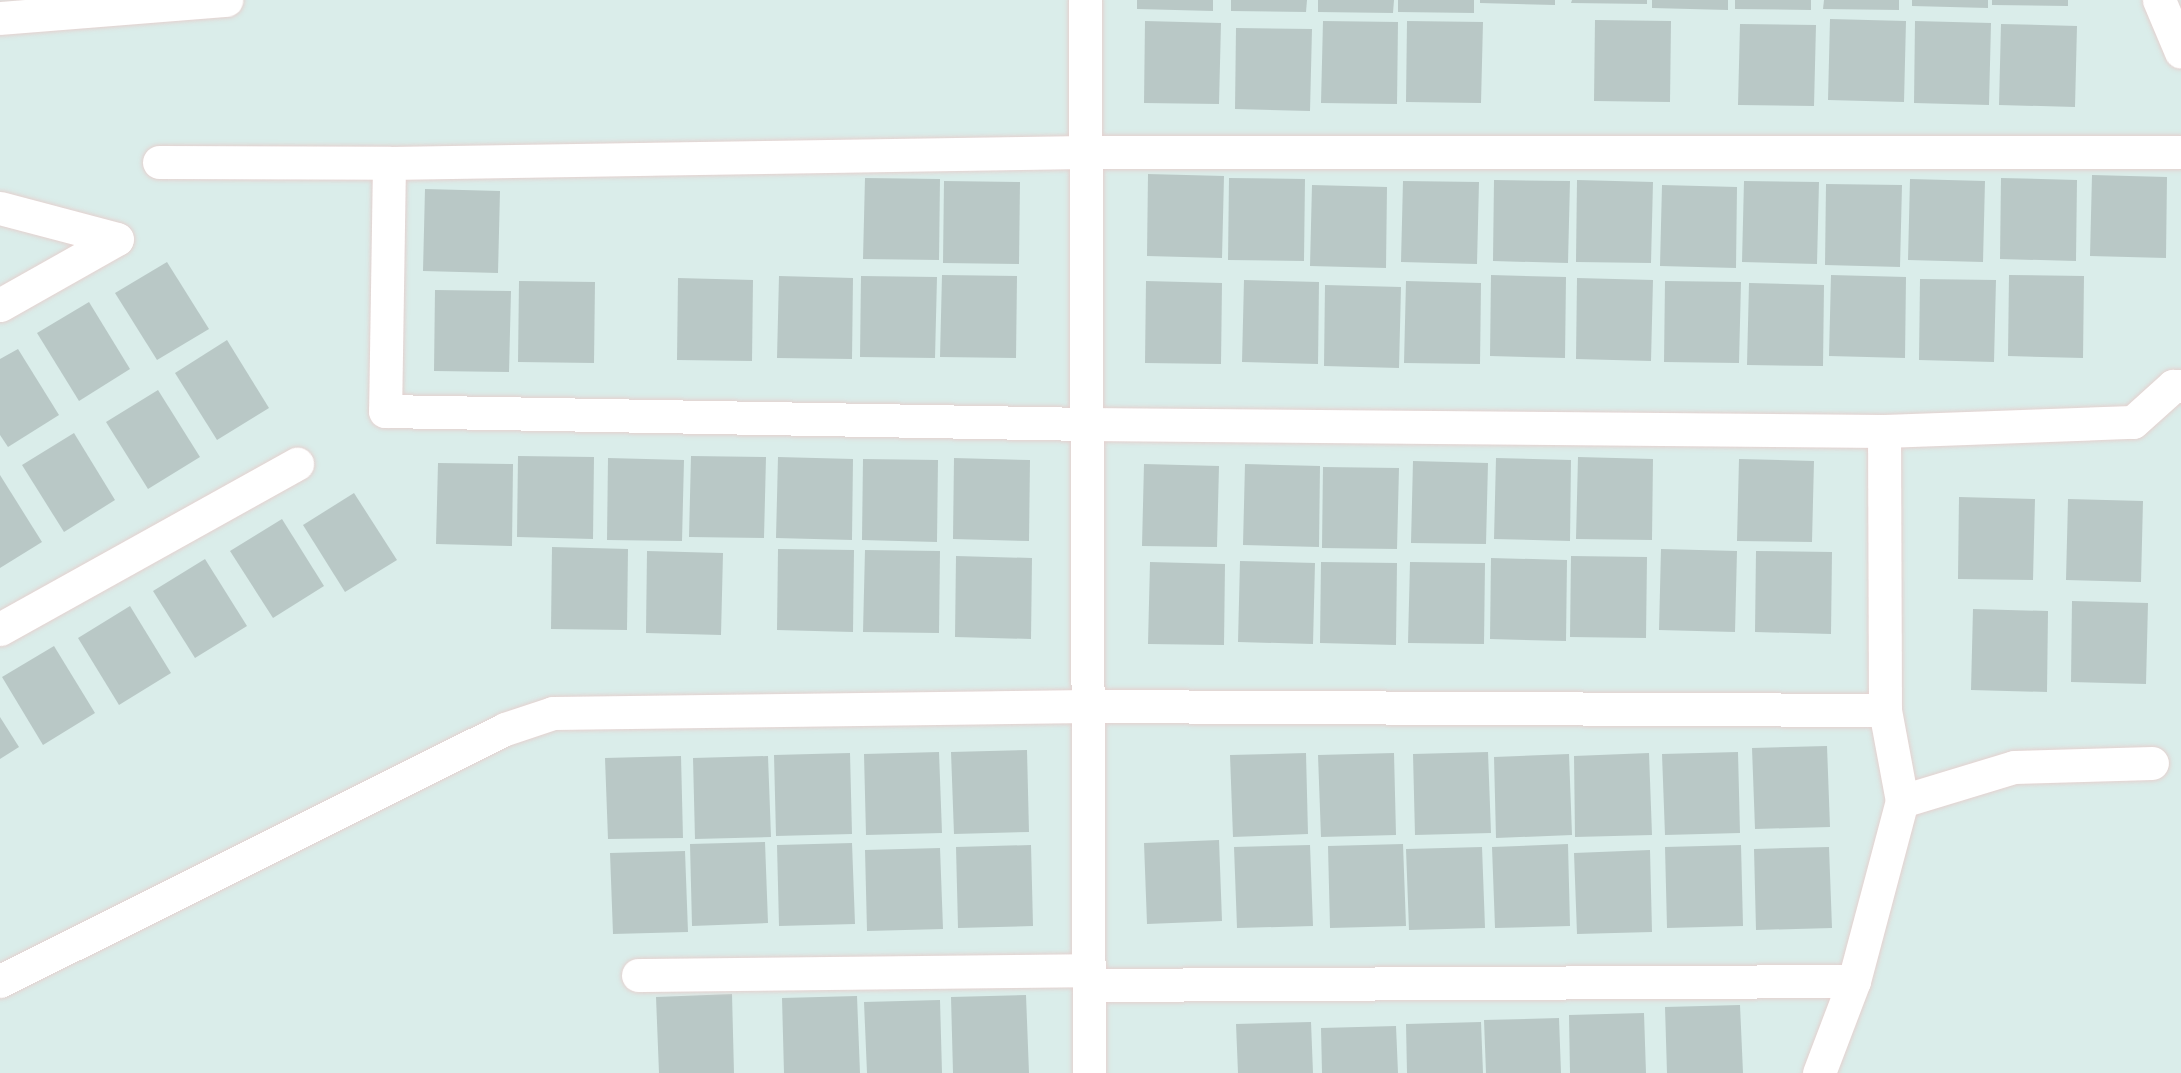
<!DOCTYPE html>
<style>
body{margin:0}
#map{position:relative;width:2181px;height:1073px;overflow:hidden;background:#daedea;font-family:"Asap Condensed",sans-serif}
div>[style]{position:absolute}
.building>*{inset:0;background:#b9c8c6}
.roads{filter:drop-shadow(0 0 2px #e4d1cf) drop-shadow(0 0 2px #e4d1cf)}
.minor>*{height:33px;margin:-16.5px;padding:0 16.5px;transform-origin:16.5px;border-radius:16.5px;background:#fff}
span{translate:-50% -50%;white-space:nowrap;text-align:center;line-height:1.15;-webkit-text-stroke:6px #fff;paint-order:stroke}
</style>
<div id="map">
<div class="building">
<div style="clip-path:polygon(1137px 0,1213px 0,1213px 11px,1137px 9px)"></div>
<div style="clip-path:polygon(1231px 0,1307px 0,1306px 12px,1231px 11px)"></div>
<div style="clip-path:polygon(1318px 0,1394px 0,1393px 13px,1318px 12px)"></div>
<div style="clip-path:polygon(1398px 0,1474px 0,1474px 13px,1398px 12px)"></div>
<div style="clip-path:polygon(1480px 0,1555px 0,1555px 5px,1480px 3px)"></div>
<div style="clip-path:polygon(1572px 0,1647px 0,1647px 4px,1571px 3px)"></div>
<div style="clip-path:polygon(1652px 0,1728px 0,1728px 10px,1652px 8px)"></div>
<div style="clip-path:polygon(1735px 0,1811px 0,1811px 10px,1735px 9px)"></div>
<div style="clip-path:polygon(1824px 0,1899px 0,1899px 10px,1823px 9px)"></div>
<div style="clip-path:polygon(1912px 0,1988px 0,1988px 8px,1912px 6px)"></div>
<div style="clip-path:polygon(1992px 0,2068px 0,2068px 6px,1992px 5px)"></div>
<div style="clip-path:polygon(1830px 19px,1906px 21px,1904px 102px,1828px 100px)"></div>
<div style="clip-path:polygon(1595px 20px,1671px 21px,1670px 102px,1594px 101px)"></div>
<div style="clip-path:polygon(1145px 21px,1221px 23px,1219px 104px,1144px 103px)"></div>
<div style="clip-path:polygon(1323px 21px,1398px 22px,1397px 104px,1321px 103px)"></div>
<div style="clip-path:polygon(1407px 21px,1483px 22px,1481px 103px,1406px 102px)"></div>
<div style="clip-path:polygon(1915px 21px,1991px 23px,1989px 105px,1914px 103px)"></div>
<div style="clip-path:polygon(1740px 24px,1816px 25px,1814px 106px,1738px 105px)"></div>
<div style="clip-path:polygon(2001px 24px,2077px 26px,2075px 107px,1999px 105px)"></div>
<div style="clip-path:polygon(1236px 28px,1312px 29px,1310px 111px,1235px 109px)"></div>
<div style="clip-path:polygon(1148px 174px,1224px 176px,1222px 258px,1147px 256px)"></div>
<div style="clip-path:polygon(2092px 175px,2167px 177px,2166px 258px,2090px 256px)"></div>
<div style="clip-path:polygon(865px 178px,940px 179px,939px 260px,863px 259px)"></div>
<div style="clip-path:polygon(1229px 178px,1305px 179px,1304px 261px,1228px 260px)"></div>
<div style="clip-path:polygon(2001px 178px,2077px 180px,2076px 261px,2000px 259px)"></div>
<div style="clip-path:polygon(1910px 179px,1985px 181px,1983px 262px,1908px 260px)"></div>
<div style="clip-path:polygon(1494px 180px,1570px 181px,1568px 263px,1493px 261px)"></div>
<div style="clip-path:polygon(1577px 180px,1653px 182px,1651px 263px,1576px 262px)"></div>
<div style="clip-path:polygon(944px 181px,1020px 182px,1019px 264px,943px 263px)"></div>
<div style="clip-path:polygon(1403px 181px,1479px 182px,1477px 264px,1401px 262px)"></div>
<div style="clip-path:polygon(1744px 181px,1819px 182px,1817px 264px,1742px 262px)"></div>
<div style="clip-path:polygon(1826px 184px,1902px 185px,1900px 267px,1825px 265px)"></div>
<div style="clip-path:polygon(1312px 185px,1387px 187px,1386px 268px,1310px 266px)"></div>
<div style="clip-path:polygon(1662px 185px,1737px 187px,1736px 268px,1660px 266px)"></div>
<div style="clip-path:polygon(425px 189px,500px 191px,498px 273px,423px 271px)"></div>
<div style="clip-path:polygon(167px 262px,209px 329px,157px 360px,115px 293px)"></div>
<div style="clip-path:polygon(942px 275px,1017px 276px,1016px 358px,940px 357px)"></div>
<div style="clip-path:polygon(1491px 275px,1566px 277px,1565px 358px,1490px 356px)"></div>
<div style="clip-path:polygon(1831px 275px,1906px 277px,1905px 358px,1829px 356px)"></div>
<div style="clip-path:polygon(2009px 275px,2084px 276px,2083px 358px,2008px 356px)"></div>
<div style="clip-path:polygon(779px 276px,853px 278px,852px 359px,777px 358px)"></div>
<div style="clip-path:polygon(861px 276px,937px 277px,935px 358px,860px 357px)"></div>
<div style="clip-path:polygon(678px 278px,753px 280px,752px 361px,677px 360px)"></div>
<div style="clip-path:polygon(1577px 278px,1653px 280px,1651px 361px,1576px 359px)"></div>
<div style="clip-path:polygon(1920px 279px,1996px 280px,1994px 362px,1919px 360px)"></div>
<div style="clip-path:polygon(1244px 280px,1319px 282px,1318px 364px,1242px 362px)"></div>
<div style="clip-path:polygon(519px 281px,595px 282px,594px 363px,518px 362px)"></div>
<div style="clip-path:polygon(1146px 281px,1222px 283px,1221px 364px,1145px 363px)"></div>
<div style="clip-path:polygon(1406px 281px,1481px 283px,1480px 364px,1404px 363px)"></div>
<div style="clip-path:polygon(1665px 281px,1741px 282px,1739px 363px,1664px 362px)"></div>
<div style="clip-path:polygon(1749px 283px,1824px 285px,1823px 366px,1747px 365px)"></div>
<div style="clip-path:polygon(1325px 285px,1401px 287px,1399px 368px,1324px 366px)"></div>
<div style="clip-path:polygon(435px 290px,511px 291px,509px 372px,434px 371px)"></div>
<div style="clip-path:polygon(89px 302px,130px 369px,79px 401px,37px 333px)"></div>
<div style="clip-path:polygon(227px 340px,269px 408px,217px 440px,175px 373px)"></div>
<div style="clip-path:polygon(18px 349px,59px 415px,8px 447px,0 435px,0 359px)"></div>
<div style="clip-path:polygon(158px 390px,200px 457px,148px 489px,106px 422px)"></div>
<div style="clip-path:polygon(74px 433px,115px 500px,64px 532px,22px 465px)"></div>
<div style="clip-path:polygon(518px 456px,594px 457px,593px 539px,517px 537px)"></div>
<div style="clip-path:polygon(691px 456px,766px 457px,764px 538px,689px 537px)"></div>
<div style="clip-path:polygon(778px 457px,853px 459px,852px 540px,776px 538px)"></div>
<div style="clip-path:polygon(1578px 457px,1653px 459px,1652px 540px,1576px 539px)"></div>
<div style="clip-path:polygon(608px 458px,684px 460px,682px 541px,607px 540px)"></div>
<div style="clip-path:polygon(954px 458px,1030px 460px,1029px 541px,953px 539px)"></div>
<div style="clip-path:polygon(1496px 458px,1571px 460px,1570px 541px,1494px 539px)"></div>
<div style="clip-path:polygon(863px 459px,938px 460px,937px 542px,862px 540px)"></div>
<div style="clip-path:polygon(1739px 459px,1814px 461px,1812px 542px,1737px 541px)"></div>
<div style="clip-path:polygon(1413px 461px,1488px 463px,1486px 544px,1411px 543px)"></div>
<div style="clip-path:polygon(438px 463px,513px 464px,512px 546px,436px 544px)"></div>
<div style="clip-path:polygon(1144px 464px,1219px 466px,1217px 547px,1142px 546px)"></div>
<div style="clip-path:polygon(1245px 464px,1320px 466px,1319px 547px,1243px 545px)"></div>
<div style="clip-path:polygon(1323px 467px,1399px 468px,1397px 549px,1322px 548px)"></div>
<div style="clip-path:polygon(0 475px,42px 542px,0 568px)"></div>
<div style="clip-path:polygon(354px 493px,397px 560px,345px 592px,303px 525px)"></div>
<div style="clip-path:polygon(1959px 497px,2035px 499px,2033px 580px,1958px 579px)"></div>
<div style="clip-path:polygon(2068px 499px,2143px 501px,2141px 582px,2066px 580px)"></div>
<div style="clip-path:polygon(282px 519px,324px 586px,273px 618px,230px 551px)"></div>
<div style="clip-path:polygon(552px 547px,628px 549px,627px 630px,551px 629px)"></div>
<div style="clip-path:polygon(778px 549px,854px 550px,853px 632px,777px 630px)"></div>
<div style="clip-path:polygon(1661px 549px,1737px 551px,1735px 632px,1659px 630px)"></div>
<div style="clip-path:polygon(865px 550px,940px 551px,939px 633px,863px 632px)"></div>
<div style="clip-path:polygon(647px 551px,723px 553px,721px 635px,646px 633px)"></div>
<div style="clip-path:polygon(1756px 551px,1832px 552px,1831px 634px,1755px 632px)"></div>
<div style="clip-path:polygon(956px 556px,1032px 558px,1031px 639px,955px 637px)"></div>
<div style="clip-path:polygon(1571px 556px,1647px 557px,1646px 638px,1570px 637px)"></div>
<div style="clip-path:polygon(1491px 558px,1567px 560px,1566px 641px,1490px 639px)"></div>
<div style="clip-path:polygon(205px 559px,247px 626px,195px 658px,153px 591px)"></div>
<div style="clip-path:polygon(1240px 561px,1315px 563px,1313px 644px,1238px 642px)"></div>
<div style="clip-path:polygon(1150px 562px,1225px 564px,1224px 645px,1148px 644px)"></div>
<div style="clip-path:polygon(1321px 562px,1397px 563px,1396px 645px,1320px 643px)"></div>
<div style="clip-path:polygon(1410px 562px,1485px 563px,1484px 644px,1408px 643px)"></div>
<div style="clip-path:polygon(2072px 601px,2148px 603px,2146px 684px,2071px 682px)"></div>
<div style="clip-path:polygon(130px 606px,171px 673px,119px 705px,78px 638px)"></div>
<div style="clip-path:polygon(1973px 609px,2048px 611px,2047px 692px,1971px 690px)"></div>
<div style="clip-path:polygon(54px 646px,95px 713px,43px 745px,2px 677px)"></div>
<div style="clip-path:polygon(0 717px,19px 747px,0 759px)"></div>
<div style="clip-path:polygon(1827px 746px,1830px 827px,1755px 829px,1752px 748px)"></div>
<div style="clip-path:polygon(1027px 750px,1029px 832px,954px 834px,951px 752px)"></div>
<div style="clip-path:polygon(939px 752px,942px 833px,866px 835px,864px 754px)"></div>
<div style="clip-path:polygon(1488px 752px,1491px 833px,1415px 835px,1413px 754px)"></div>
<div style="clip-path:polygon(1738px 752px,1740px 833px,1665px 835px,1662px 754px)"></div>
<div style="clip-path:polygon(850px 753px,852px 834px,776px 836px,774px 755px)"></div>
<div style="clip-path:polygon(1306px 753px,1308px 834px,1233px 837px,1230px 755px)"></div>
<div style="clip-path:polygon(1394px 753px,1396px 835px,1321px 837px,1318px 755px)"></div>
<div style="clip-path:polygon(1649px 753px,1652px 835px,1575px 837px,1574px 756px)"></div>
<div style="clip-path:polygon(1569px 754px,1572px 835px,1496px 838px,1494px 757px)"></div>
<div style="clip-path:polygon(681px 756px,683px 838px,608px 839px,605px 758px)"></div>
<div style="clip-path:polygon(768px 756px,771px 837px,695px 839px,693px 758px)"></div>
<div style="clip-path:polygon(1219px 840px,1222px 921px,1147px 924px,1144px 843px)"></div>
<div style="clip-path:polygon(765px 842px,768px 923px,692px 926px,690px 844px)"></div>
<div style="clip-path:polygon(852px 843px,855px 924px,779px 926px,777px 845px)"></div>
<div style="clip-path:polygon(1403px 844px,1406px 926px,1330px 928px,1328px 846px)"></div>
<div style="clip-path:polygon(1568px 844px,1570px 926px,1495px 928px,1492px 847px)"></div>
<div style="clip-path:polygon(1031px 845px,1033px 926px,958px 928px,956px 847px)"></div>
<div style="clip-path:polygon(1310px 845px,1313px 926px,1237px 928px,1234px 847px)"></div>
<div style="clip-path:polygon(1741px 845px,1743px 926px,1667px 928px,1665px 847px)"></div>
<div style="clip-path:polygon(1482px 847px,1485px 928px,1409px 930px,1406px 849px)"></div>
<div style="clip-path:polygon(1829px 847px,1832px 928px,1756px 930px,1754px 849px)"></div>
<div style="clip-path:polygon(940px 848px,943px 929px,867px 931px,865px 850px)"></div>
<div style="clip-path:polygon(1650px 850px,1652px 932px,1577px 934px,1574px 853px)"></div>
<div style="clip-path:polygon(685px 851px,688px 932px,613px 934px,610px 853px)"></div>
<div style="clip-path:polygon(732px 994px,734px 1073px,659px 1073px,656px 997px)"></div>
<div style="clip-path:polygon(1026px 995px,1029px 1073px,953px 1073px,951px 997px)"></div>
<div style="clip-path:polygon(857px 996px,860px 1073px,784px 1073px,782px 998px)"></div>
<div style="clip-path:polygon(940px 1000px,942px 1073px,867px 1073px,864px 1002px)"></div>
<div style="clip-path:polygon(1740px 1005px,1743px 1073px,1667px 1073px,1665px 1007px)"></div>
<div style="clip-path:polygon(1644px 1013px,1646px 1073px,1570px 1073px,1569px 1015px)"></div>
<div style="clip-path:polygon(1559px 1018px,1561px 1073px,1486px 1073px,1484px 1020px)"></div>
<div style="clip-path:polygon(1311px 1022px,1313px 1073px,1238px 1073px,1236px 1024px)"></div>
<div style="clip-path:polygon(1481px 1022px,1483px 1073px,1407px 1073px,1406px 1024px)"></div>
<div style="clip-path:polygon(1396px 1026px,1398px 1073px,1322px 1073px,1321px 1028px)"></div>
</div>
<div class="roads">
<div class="minor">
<div style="left:1085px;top:0;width:1073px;rotate:89.79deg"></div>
<div style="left:2159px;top:0;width:56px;rotate:67.1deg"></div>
<div style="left:0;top:18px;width:227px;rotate:-4.6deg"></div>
<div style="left:159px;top:162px;width:230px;rotate:0.2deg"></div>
<div style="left:389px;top:163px;width:696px;rotate:-0.91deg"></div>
<div style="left:1085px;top:152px;width:1096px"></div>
<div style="left:389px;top:163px;width:248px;rotate:90.9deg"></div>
<div style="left:385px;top:411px;width:701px;rotate:1.06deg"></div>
<div style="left:1086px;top:424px;width:798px;rotate:0.5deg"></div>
<div style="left:1884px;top:431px;width:249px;rotate:-2.1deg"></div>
<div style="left:2133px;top:422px;width:54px;rotate:-42deg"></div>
<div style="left:2173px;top:386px;width:8px"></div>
<div style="left:0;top:208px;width:121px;rotate:14.8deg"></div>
<div style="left:0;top:305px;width:134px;rotate:-29.4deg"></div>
<div style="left:0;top:629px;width:340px;rotate:-29.1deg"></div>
<div style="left:1902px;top:801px;width:117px;rotate:-16.9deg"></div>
<div style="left:2014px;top:767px;width:138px;rotate:-1.7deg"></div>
<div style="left:638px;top:975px;width:451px;rotate:-0.6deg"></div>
<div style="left:0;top:981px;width:564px;rotate:-26.52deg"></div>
<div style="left:505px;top:729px;width:51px;rotate:-18.4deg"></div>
<div style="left:553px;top:713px;width:535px;rotate:-0.75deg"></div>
<div style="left:1088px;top:706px;width:797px;rotate:0.29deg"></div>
<div style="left:1089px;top:985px;width:765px;rotate:-0.3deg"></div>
<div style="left:1819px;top:1073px;width:98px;rotate:-69.2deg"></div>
<div style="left:1854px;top:981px;width:186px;rotate:-75.1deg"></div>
<div style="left:1902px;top:801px;width:93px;rotate:-100.6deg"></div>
<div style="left:1885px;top:710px;width:279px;rotate:-90.2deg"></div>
</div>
</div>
</div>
